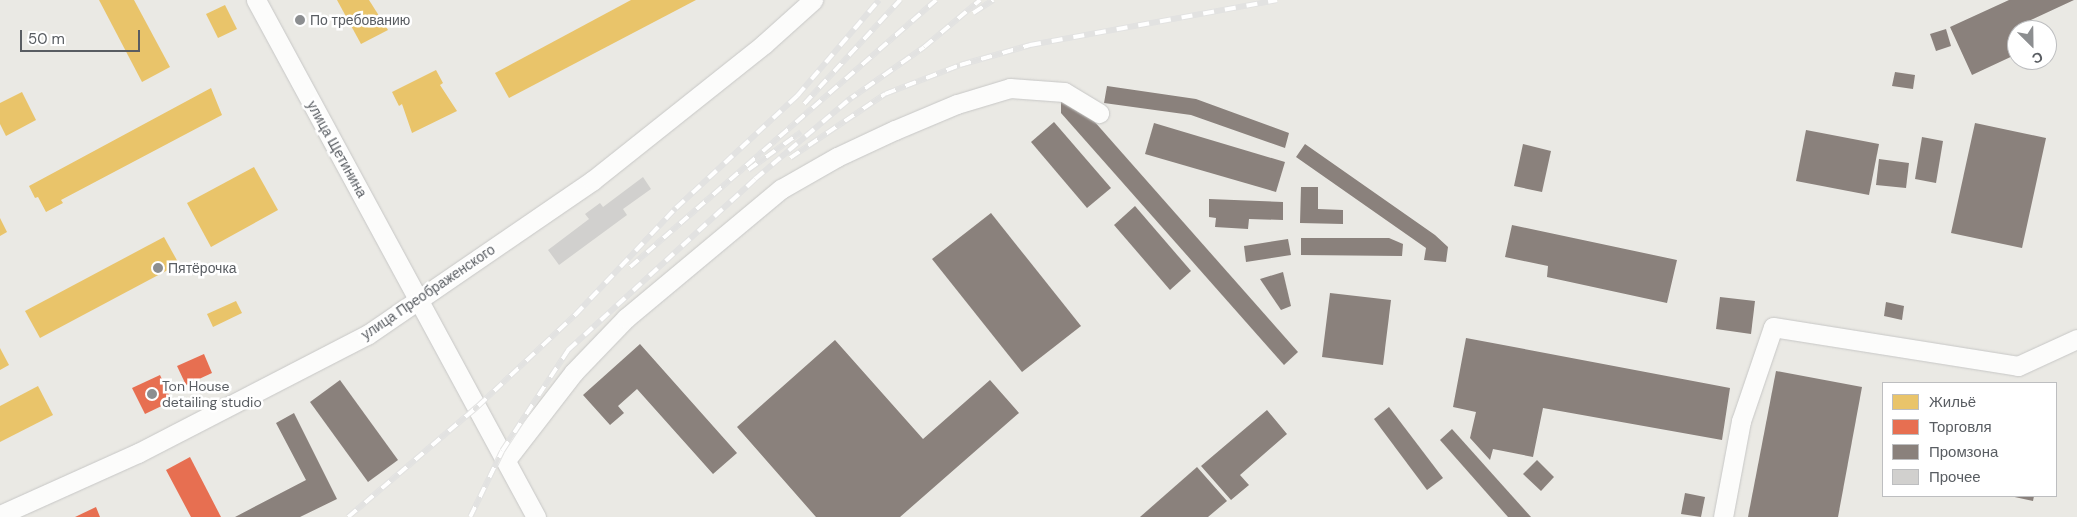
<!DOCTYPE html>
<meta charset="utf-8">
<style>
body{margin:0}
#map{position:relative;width:2077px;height:517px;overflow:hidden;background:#eae9e4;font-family:"DM Sans",sans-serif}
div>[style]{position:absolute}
.homes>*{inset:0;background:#e9c46a}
.shops>*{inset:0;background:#e76f51}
.industry>*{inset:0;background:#8a817c}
.building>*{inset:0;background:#d1d0ce}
.roads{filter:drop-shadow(0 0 1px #c7c7c6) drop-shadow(0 0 1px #c7c7c6)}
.minor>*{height:19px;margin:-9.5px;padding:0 9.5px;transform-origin:9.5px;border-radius:9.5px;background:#fcfcfb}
.rail>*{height:5.5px;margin-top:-2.75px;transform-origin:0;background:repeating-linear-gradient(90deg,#fff 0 11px,#e2e2e1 0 22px);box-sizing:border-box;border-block:1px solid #e2e2e1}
.dots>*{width:14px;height:14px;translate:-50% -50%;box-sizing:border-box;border:2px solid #fff;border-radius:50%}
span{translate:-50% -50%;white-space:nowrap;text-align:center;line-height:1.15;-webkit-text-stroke:5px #fff;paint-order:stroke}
.poi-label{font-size:14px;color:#595d62}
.left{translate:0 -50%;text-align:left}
.street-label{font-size:14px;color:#595d62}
.legend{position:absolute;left:1882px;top:382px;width:175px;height:115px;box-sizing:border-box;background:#fff;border:1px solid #bdbec0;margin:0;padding:6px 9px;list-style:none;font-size:15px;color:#595d62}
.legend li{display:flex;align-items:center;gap:10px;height:25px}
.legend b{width:25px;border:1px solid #bdbec0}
.north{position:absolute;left:2007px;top:20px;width:50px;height:50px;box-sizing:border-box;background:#fff;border:1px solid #bdbec0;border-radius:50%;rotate:157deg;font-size:14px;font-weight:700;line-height:20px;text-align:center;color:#595d62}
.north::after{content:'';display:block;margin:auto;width:18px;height:22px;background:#8c8e90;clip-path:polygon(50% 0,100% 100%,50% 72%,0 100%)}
.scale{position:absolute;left:20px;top:30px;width:120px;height:22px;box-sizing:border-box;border:2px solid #595d62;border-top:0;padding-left:6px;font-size:15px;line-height:18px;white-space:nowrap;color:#595d62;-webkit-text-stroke:4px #fff;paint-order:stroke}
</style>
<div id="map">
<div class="homes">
<div style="clip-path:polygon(99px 0,134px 0,170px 67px,142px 82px)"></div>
<div style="clip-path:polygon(337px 0,369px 0,388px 30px,361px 44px)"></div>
<div style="clip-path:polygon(631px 0,696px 0,509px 98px,495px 73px)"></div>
<div style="clip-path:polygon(225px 5px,237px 29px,218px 38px,206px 14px)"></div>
<div style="clip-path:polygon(436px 70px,443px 83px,440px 85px,457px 111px,412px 133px,402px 104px,399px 106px,392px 92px)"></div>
<div style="clip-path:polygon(211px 88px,222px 115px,61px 200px,63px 203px,46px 212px,38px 197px,35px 198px,29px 186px)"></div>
<div style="clip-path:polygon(22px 92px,36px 120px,6px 136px,0 124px,0 103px)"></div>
<div style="clip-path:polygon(254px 167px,278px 210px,211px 247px,187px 203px)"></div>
<div style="clip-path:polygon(0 218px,7px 232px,0 236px)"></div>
<div style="clip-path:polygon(164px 237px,179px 264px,40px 338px,25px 311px)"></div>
<div style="clip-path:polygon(236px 301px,242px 313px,213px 327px,207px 314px)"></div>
<div style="clip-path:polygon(0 348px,9px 365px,0 370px)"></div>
<div style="clip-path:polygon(38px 386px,53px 415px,0 442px,0 406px)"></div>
</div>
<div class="shops">
<div style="clip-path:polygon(204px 354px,212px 373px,186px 385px,177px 366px)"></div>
<div style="clip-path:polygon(160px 375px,172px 401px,145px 414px,132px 388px)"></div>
<div style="clip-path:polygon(190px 457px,221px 517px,191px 517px,166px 470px)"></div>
<div style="clip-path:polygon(96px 507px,100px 517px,75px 517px)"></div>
</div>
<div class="industry">
<div style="clip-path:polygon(2009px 0,2074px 0,2016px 27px,2017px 54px,1972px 75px,1950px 27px)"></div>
<div style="clip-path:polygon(1946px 29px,1951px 46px,1936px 51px,1930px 34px)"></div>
<div style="clip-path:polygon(1895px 72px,1915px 75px,1913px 89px,1892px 86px)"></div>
<div style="clip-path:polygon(1107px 86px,1196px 99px,1289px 133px,1285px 148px,1191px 115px,1104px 103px)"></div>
<div style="clip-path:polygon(1061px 98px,1086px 112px,1298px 352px,1284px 365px,1061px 113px)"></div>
<div style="clip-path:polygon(1054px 122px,1111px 188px,1087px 208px,1031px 142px)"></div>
<div style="clip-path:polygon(1154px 123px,1285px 162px,1276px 192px,1145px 154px)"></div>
<div style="clip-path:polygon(1975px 123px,2046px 138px,2022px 248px,1951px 233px)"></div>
<div style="clip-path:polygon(1806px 130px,1879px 144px,1869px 195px,1796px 181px)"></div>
<div style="clip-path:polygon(1922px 137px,1943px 141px,1936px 183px,1915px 179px)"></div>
<div style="clip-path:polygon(1305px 144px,1435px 235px,1448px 247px,1446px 262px,1424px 260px,1426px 248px,1296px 157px)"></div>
<div style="clip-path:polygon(1523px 144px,1551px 151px,1542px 192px,1514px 186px)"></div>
<div style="clip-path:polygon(1879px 159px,1909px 163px,1906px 188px,1876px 185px)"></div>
<div style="clip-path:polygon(1301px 187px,1318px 187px,1318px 209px,1343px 210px,1343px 224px,1300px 223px)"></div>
<div style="clip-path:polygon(1209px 199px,1283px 202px,1283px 220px,1249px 219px,1248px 229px,1215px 227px,1216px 218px,1209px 217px)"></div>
<div style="clip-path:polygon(1135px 206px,1191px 271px,1170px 290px,1114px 225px)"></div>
<div style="clip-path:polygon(991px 213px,1081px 326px,1022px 372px,932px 259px)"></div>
<div style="clip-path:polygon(1512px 225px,1677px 260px,1667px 303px,1547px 277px,1548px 266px,1505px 257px)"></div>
<div style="clip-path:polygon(1301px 238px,1389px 238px,1403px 244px,1402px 256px,1301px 255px)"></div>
<div style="clip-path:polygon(1288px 239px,1291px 255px,1246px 262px,1244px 246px)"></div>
<div style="clip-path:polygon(1283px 272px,1291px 306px,1281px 310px,1260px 279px)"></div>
<div style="clip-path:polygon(1330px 293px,1391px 300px,1383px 365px,1322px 357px)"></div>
<div style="clip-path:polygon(1720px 297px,1755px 301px,1751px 334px,1716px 329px)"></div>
<div style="clip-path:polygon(1886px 302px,1904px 306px,1902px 320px,1884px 316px)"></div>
<div style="clip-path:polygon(1466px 338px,1730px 388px,1722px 440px,1543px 408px,1533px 457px,1493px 449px,1490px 460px,1470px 438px,1476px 412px,1453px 407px)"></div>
<div style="clip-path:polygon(835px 340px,923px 439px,990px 380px,1019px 413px,900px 517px,816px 517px,737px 427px)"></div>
<div style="clip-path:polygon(640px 344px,737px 453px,713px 474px,637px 389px,618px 406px,624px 413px,610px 425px,583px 395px)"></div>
<div style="clip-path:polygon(1776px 371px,1862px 387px,1838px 517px,1748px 517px)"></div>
<div style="clip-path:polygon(340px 380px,398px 460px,368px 482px,310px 402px)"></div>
<div style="clip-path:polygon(1389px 407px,1443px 478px,1427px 490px,1374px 419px)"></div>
<div style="clip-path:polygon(1267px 410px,1287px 434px,1240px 475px,1249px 485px,1231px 500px,1201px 466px)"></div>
<div style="clip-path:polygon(294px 413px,337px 499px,300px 517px,235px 517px,306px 480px,276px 423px)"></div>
<div style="clip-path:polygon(1452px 429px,1531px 517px,1508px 517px,1440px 440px)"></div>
<div style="clip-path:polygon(1537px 460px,1554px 477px,1541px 491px,1523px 474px)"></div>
<div style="clip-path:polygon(1197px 467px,1227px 501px,1208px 517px,1140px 517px)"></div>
<div style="clip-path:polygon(1685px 493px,1705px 497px,1701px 517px,1681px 514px)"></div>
<div style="clip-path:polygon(2010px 496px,2034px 496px,2033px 501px)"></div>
</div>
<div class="building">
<div style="clip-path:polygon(643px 177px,651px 189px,623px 209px,627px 215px,559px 265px,548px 250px,589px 219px,585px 214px,600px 203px,603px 207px)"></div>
</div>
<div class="roads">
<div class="minor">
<div style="left:256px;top:0;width:588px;rotate:61.56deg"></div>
<div style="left:506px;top:460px;width:111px;rotate:-52.3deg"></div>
<div style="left:574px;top:372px;width:75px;rotate:-46.1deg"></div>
<div style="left:626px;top:318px;width:202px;rotate:-39.8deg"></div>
<div style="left:781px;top:189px;width:64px;rotate:-29.7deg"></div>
<div style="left:837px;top:157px;width:64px;rotate:-25deg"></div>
<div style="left:895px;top:130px;width:67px;rotate:-22.8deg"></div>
<div style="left:957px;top:104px;width:55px;rotate:-16.8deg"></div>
<div style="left:1010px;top:88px;width:54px;rotate:4.2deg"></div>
<div style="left:1064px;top:92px;width:41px;rotate:31deg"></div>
<div style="left:0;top:515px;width:151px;rotate:-24.2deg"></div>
<div style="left:138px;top:453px;width:258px;rotate:-27.3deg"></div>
<div style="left:367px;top:335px;width:273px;rotate:-34.4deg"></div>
<div style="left:592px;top:181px;width:220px;rotate:-38.5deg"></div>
<div style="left:764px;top:44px;width:66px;rotate:-41.9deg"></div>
<div style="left:1723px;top:517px;width:98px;rotate:-79.4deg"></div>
<div style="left:1741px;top:421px;width:99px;rotate:-71.2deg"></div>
<div style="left:1773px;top:327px;width:248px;rotate:9deg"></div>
<div style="left:2018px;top:366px;width:65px;rotate:-24.6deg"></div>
</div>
</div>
<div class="rail">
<div style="left:973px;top:13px;width:24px;rotate:-33deg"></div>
<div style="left:847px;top:101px;width:94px;rotate:-35deg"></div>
<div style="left:924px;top:47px;width:73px;rotate:-40deg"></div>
<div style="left:804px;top:104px;width:142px;rotate:-47.3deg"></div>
<div style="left:790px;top:158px;width:115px;rotate:-34deg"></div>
<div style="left:885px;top:94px;width:80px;rotate:-21.1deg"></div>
<div style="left:960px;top:65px;width:73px;rotate:-15.9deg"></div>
<div style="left:1030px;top:45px;width:251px;rotate:-10.3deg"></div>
<div style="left:748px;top:170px;width:65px;rotate:-35.6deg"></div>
<div style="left:630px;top:267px;width:406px;rotate:-41.1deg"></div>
<div style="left:348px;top:517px;width:171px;rotate:-40.5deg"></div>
<div style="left:478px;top:406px;width:133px;rotate:-43.2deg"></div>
<div style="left:575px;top:315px;width:147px;rotate:-46.7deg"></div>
<div style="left:676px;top:208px;width:165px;rotate:-42.8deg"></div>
<div style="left:797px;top:96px;width:126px;rotate:-49.5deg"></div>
<div style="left:470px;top:517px;width:73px;rotate:-64.1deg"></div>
<div style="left:502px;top:451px;width:121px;rotate:-56.8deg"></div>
<div style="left:568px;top:350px;width:253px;rotate:-42.4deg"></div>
<div style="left:755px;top:179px;width:126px;rotate:-40.2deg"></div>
</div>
<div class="dots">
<div style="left:300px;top:20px;background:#8c8e90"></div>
<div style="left:158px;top:268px;background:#8c8e90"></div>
<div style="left:152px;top:394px;background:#8c8e90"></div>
</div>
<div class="poi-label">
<span class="left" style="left:310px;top:20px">По требованию</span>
<span class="left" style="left:168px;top:268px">Пятёрочка</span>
<span class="left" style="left:162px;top:394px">Ton House<br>detailing studio</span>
</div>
<div class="street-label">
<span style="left:337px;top:149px;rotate:61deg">улица Щетинина</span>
<span style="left:428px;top:292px;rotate:-34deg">улица Преображенского</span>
</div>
<ul class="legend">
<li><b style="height:14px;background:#e9c46a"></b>Жильё</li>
<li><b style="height:14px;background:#e76f51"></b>Торговля</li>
<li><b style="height:14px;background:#8a817c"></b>Промзона</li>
<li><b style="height:14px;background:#d1d0ce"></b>Прочее</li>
</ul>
<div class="north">С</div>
<div class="scale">50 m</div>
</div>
